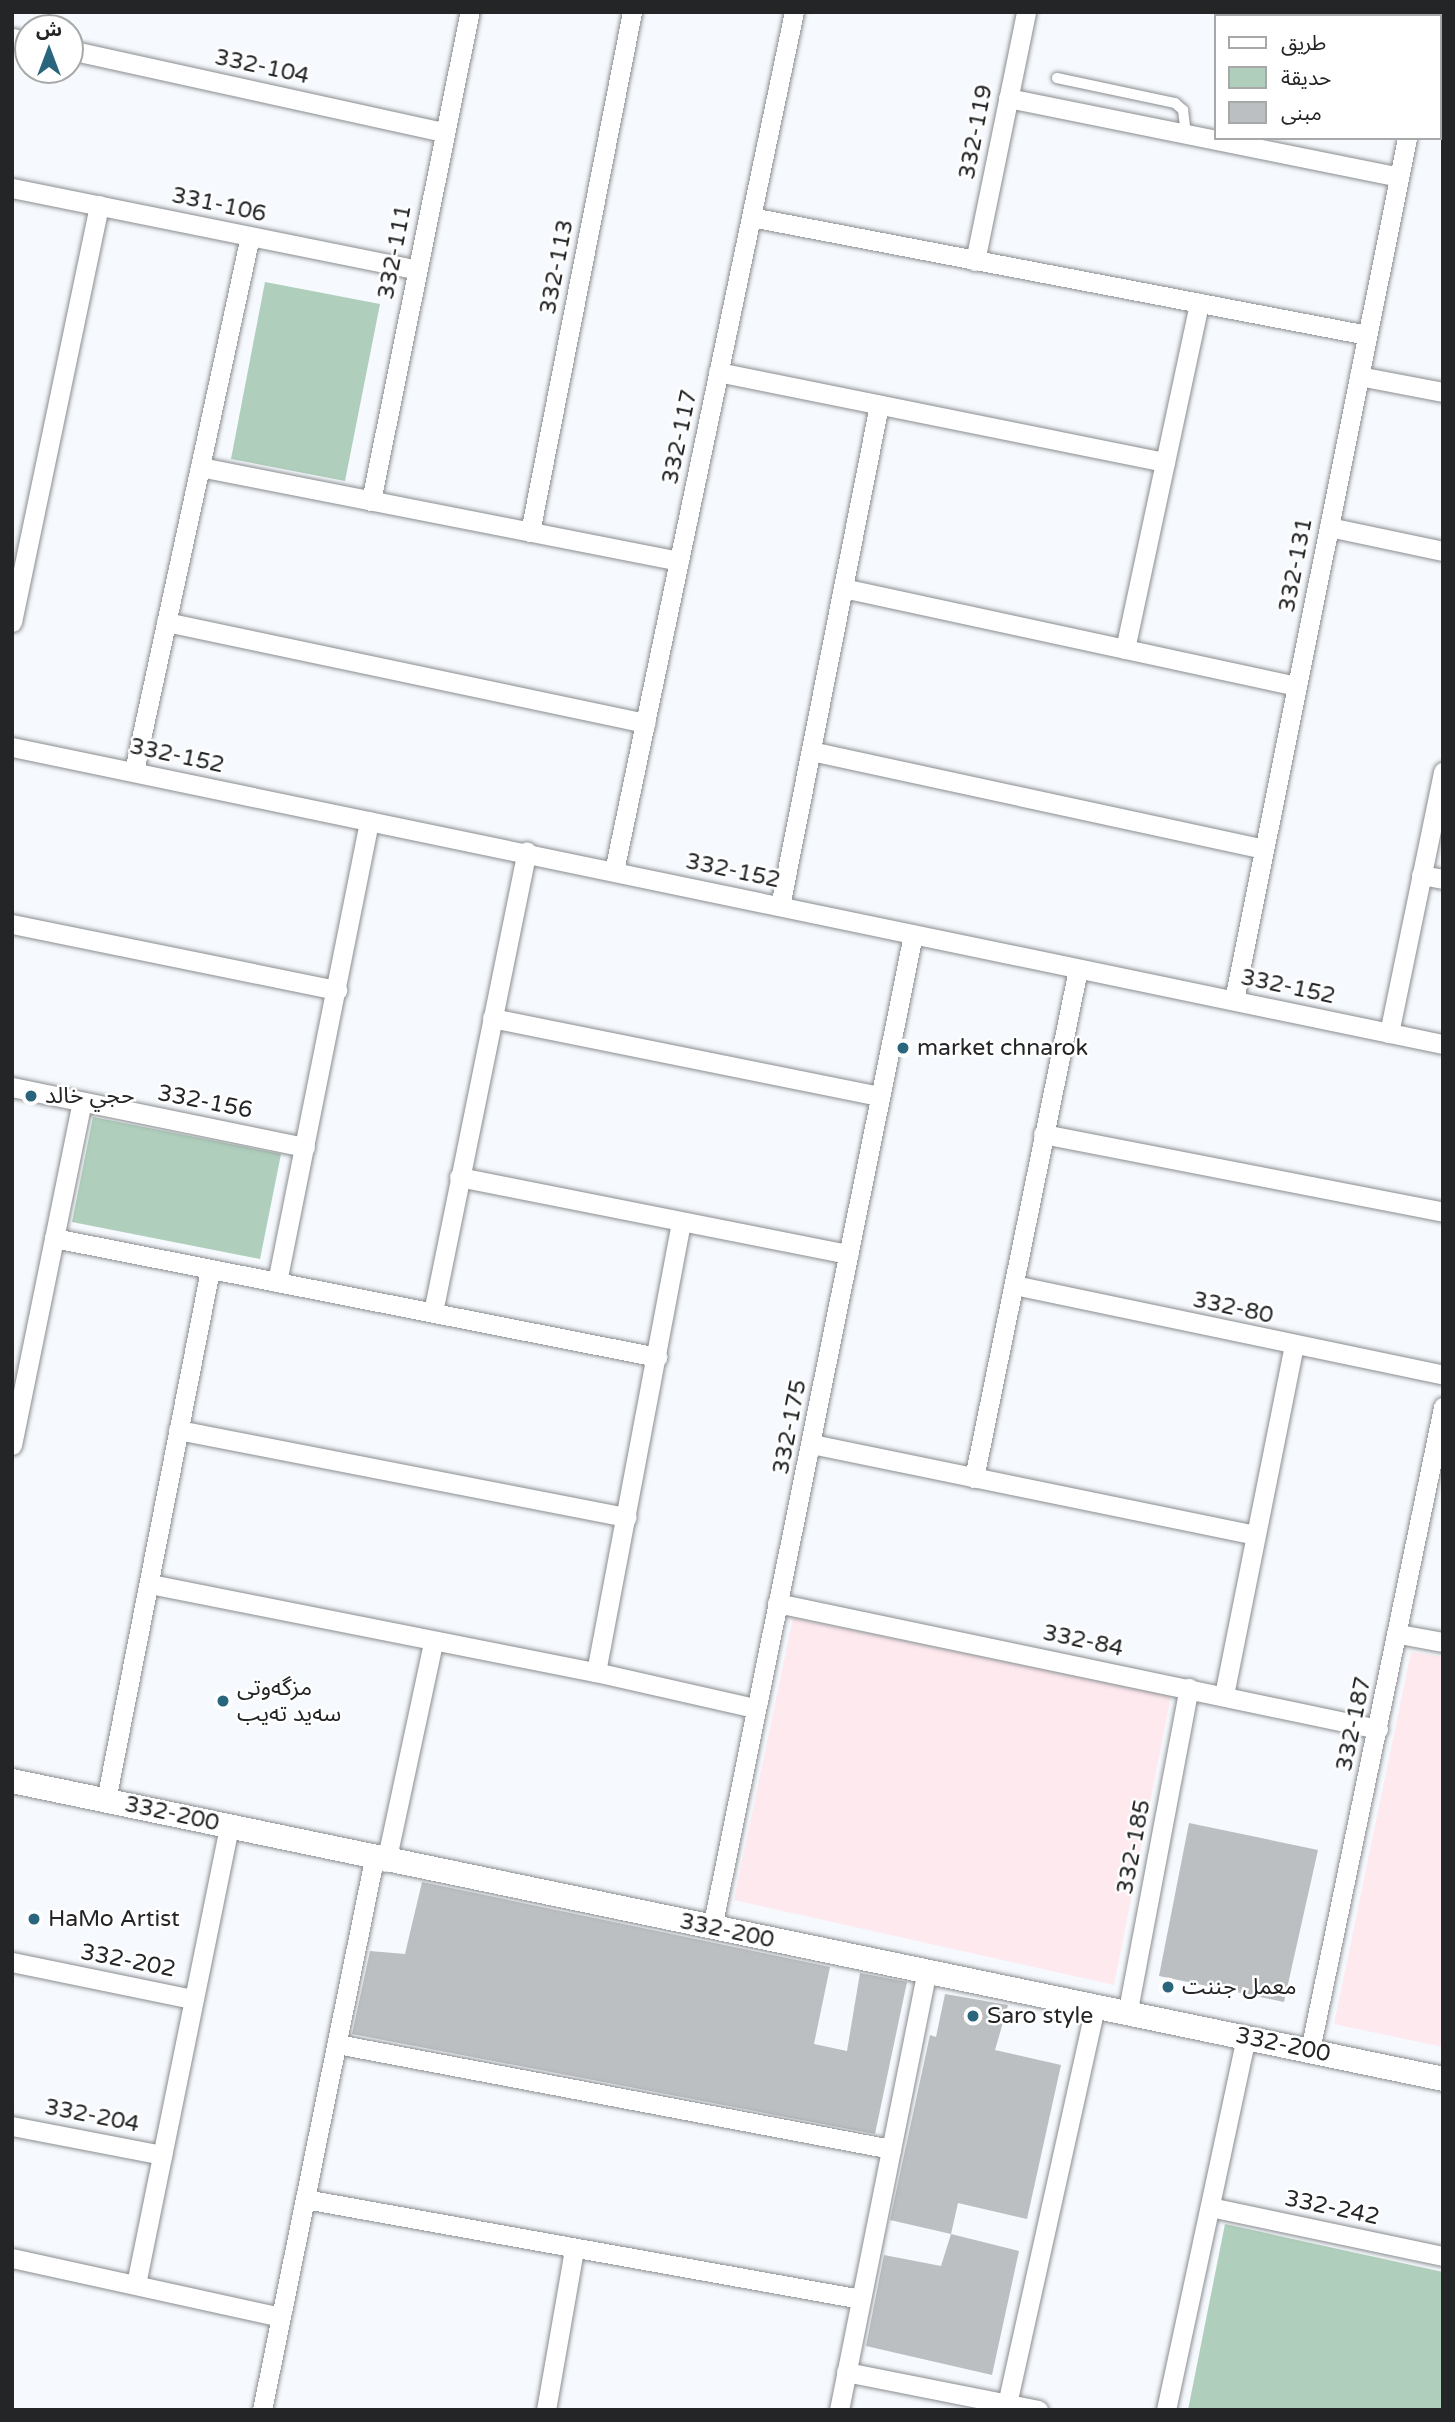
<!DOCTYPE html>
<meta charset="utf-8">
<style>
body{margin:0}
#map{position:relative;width:1455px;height:2422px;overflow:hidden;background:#f6f9fd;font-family:"Varela Round","Noto Sans Arabic",sans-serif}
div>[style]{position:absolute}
.education>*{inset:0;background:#fee9ef}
.green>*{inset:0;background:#afcebb}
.building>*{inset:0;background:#bcbfc2}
.roads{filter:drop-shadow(0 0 2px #8a8d90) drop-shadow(0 0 2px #8a8d90)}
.service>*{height:10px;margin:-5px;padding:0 5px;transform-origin:5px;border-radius:5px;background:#fff}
.minor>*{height:19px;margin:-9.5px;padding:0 9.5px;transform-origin:9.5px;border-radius:9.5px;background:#fff}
.tertiary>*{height:24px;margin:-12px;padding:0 12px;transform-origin:12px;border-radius:12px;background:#fff}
.dots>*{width:19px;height:19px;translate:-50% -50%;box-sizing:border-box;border:4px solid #fff;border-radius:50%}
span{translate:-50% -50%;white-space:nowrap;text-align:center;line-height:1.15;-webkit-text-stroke:5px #fff;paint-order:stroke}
.street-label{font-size:23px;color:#242526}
.poi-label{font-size:23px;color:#242526}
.left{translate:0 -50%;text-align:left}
.frame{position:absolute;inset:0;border:14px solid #242526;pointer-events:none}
.legend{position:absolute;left:1214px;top:14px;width:228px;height:126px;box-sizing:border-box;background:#fff;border:2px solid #a7a8a8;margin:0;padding:9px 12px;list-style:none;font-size:21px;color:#242526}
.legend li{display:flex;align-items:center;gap:14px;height:35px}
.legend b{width:35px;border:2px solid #a7a8a8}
.north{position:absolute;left:14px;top:14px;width:70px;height:70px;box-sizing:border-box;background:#fff;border:2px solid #a7a8a8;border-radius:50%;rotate:0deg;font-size:19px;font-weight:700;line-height:28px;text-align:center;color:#242526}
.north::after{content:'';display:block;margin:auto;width:24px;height:32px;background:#29667d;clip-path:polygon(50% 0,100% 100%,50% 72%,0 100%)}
</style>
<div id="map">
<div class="education">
<div style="clip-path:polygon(793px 1618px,1171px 1696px,1114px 1985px,734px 1900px)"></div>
<div style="clip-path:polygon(1411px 1652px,1443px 1657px,1443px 2047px,1334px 2024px)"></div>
</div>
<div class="green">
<div style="clip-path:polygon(265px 282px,380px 304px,345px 481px,231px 459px)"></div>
<div style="clip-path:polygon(93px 1117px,281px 1154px,260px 1259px,72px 1222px)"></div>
<div style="clip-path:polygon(1225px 2224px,1443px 2272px,1443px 2410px,1188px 2410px)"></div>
</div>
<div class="building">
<div style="clip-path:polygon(1189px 1823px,1318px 1850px,1284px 2002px,1159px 1976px)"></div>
<div style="clip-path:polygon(422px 1882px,830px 1967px,814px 2044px,847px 2051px,860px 1973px,907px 1982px,875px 2134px,352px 2034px,370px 1951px,405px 1954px)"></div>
<div style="clip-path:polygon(945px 1994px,1008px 2005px,995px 2050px,1061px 2065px,1027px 2219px,958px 2203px,951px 2234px,890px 2220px,930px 2035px,936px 2037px)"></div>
<div style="clip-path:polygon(951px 2234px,1019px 2251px,992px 2375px,866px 2346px,884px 2255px,941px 2266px)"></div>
</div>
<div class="roads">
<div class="service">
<div style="left:1057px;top:78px;width:121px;rotate:12deg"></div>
<div style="left:1175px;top:103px;width:11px;rotate:41deg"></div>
<div style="left:1183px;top:110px;width:24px;rotate:83deg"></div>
</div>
<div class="minor">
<div style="left:1431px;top:16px;width:4px;rotate:-76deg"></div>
<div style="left:12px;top:38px;width:16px;rotate:11deg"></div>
<div style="left:70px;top:50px;width:383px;rotate:12.4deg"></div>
<div style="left:1008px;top:98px;width:399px;rotate:11.4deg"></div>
<div style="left:12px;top:188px;width:413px;rotate:11.4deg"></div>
<div style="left:751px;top:217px;width:627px;rotate:10.84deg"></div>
<div style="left:975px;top:261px;width:254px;rotate:-78.4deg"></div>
<div style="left:718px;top:372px;width:456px;rotate:11.4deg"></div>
<div style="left:1359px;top:376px;width:86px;rotate:10.8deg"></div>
<div style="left:200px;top:467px;width:488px;rotate:11.1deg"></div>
<div style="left:371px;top:501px;width:499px;rotate:-78.6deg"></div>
<div style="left:1329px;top:527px;width:116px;rotate:11.9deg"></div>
<div style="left:530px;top:532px;width:530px;rotate:-78.9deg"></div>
<div style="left:843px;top:588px;width:464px;rotate:12.2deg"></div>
<div style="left:12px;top:622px;width:426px;rotate:-78.2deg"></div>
<div style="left:166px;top:622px;width:490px;rotate:11.9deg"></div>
<div style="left:1125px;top:649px;width:354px;rotate:-77.9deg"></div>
<div style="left:12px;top:747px;width:1461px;rotate:11.73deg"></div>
<div style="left:811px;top:751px;width:463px;rotate:12.2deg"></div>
<div style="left:134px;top:771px;width:547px;rotate:-77.77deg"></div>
<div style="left:614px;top:871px;width:878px;rotate:-78.17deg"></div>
<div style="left:1421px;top:875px;width:22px;rotate:10deg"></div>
<div style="left:780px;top:906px;width:511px;rotate:-78.82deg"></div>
<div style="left:12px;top:924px;width:332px;rotate:11.5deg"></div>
<div style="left:1234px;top:1000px;width:879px;rotate:-78.65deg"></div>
<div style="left:492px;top:1018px;width:396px;rotate:11.4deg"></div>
<div style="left:1389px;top:1033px;width:267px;rotate:-78.3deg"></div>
<div style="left:12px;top:1087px;width:299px;rotate:11.6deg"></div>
<div style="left:1043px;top:1134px;width:408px;rotate:11deg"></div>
<div style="left:459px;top:1177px;width:397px;rotate:11.2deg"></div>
<div style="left:54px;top:1238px;width:615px;rotate:11.16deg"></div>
<div style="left:277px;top:1282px;width:470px;rotate:-78.7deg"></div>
<div style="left:1014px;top:1285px;width:438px;rotate:11.8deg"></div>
<div style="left:433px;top:1312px;width:470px;rotate:-78.5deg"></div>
<div style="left:178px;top:1430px;width:457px;rotate:11deg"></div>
<div style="left:812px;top:1444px;width:452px;rotate:11.6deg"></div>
<div style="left:12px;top:1445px;width:350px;rotate:-78.5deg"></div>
<div style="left:974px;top:1478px;width:520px;rotate:-78.45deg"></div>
<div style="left:150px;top:1584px;width:455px;rotate:11.2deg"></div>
<div style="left:596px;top:1672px;width:162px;rotate:12.8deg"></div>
<div style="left:777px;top:1603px;width:614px;rotate:11.84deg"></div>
<div style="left:1399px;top:1634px;width:45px;rotate:10.3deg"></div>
<div style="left:596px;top:1672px;width:458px;rotate:-79.3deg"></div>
<div style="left:1224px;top:1695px;width:356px;rotate:-78.7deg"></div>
<div style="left:106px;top:1800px;width:540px;rotate:-78.9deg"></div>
<div style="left:386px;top:1862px;width:224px;rotate:-77.9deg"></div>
<div style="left:712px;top:1928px;width:1013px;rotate:-78.56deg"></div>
<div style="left:12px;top:1962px;width:185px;rotate:11.6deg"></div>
<div style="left:1127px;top:2015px;width:333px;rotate:-79.3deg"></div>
<div style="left:337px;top:2044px;width:564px;rotate:10.73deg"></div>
<div style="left:1310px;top:2050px;width:657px;rotate:-78.31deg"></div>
<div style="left:12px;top:2126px;width:153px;rotate:10.9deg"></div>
<div style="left:305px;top:2199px;width:565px;rotate:10.2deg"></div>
<div style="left:1210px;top:2207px;width:238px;rotate:11.9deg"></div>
<div style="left:12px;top:2258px;width:275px;rotate:12.4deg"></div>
<div style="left:136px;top:2284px;width:467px;rotate:-78.5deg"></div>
<div style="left:846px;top:2372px;width:196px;rotate:11.2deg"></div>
<div style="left:1007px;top:2404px;width:406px;rotate:-77.5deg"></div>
<div style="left:262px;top:2410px;width:562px;rotate:-78.51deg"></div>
<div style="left:546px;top:2410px;width:163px;rotate:-80.1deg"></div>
<div style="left:839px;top:2410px;width:445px;rotate:-78.7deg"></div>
<div style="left:1166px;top:2410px;width:381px;rotate:-77.9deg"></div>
</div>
<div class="tertiary">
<div style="left:12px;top:1781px;width:1462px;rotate:11.76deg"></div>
</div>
</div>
<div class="dots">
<div style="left:903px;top:1048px;background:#29667d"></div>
<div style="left:31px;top:1096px;background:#29667d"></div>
<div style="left:223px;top:1701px;background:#29667d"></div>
<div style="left:34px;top:1919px;background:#29667d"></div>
<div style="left:1168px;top:1987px;background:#29667d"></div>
<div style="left:973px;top:2016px;background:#29667d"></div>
</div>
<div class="street-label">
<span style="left:262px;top:67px;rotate:12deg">332-104</span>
<span style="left:976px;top:132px;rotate:-79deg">332-119</span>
<span style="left:219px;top:205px;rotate:12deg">331-106</span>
<span style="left:395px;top:252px;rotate:-79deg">332-111</span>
<span style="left:557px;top:267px;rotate:-79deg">332-113</span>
<span style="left:680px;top:437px;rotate:-78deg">332-117</span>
<span style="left:1296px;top:565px;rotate:-79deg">332-131</span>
<span style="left:177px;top:756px;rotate:12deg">332-152</span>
<span style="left:733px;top:871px;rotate:12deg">332-152</span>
<span style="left:1288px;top:987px;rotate:12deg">332-152</span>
<span style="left:205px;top:1102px;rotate:11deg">332-156</span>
<span style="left:1233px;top:1308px;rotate:12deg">332-80</span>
<span style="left:790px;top:1427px;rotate:-79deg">332-175</span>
<span style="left:1083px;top:1641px;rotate:12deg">332-84</span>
<span style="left:1354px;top:1724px;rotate:-78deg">332-187</span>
<span style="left:172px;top:1814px;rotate:12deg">332-200</span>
<span style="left:1134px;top:1847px;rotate:-79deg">332-185</span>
<span style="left:727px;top:1931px;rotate:12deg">332-200</span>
<span style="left:128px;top:1961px;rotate:11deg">332-202</span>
<span style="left:1283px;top:2045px;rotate:12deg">332-200</span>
<span style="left:92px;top:2116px;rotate:11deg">332-204</span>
<span style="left:1332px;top:2208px;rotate:12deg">332-242</span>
</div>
<div class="poi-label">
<span class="left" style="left:917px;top:1048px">market chnarok</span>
<span class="left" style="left:45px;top:1096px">حجي خالد</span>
<span class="left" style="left:237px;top:1701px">مزگەوتی<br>سەید تەیب</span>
<span class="left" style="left:48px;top:1919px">HaMo Artist</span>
<span class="left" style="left:1182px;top:1987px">معمل جننت</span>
<span class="left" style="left:987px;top:2016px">Saro style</span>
</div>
<div class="frame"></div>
<ul class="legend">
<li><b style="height:9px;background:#fff"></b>طريق</li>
<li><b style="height:19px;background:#afcebb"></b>حديقة</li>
<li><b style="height:19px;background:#bcbfc2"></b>مبنى</li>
</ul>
<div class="north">ش</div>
</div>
